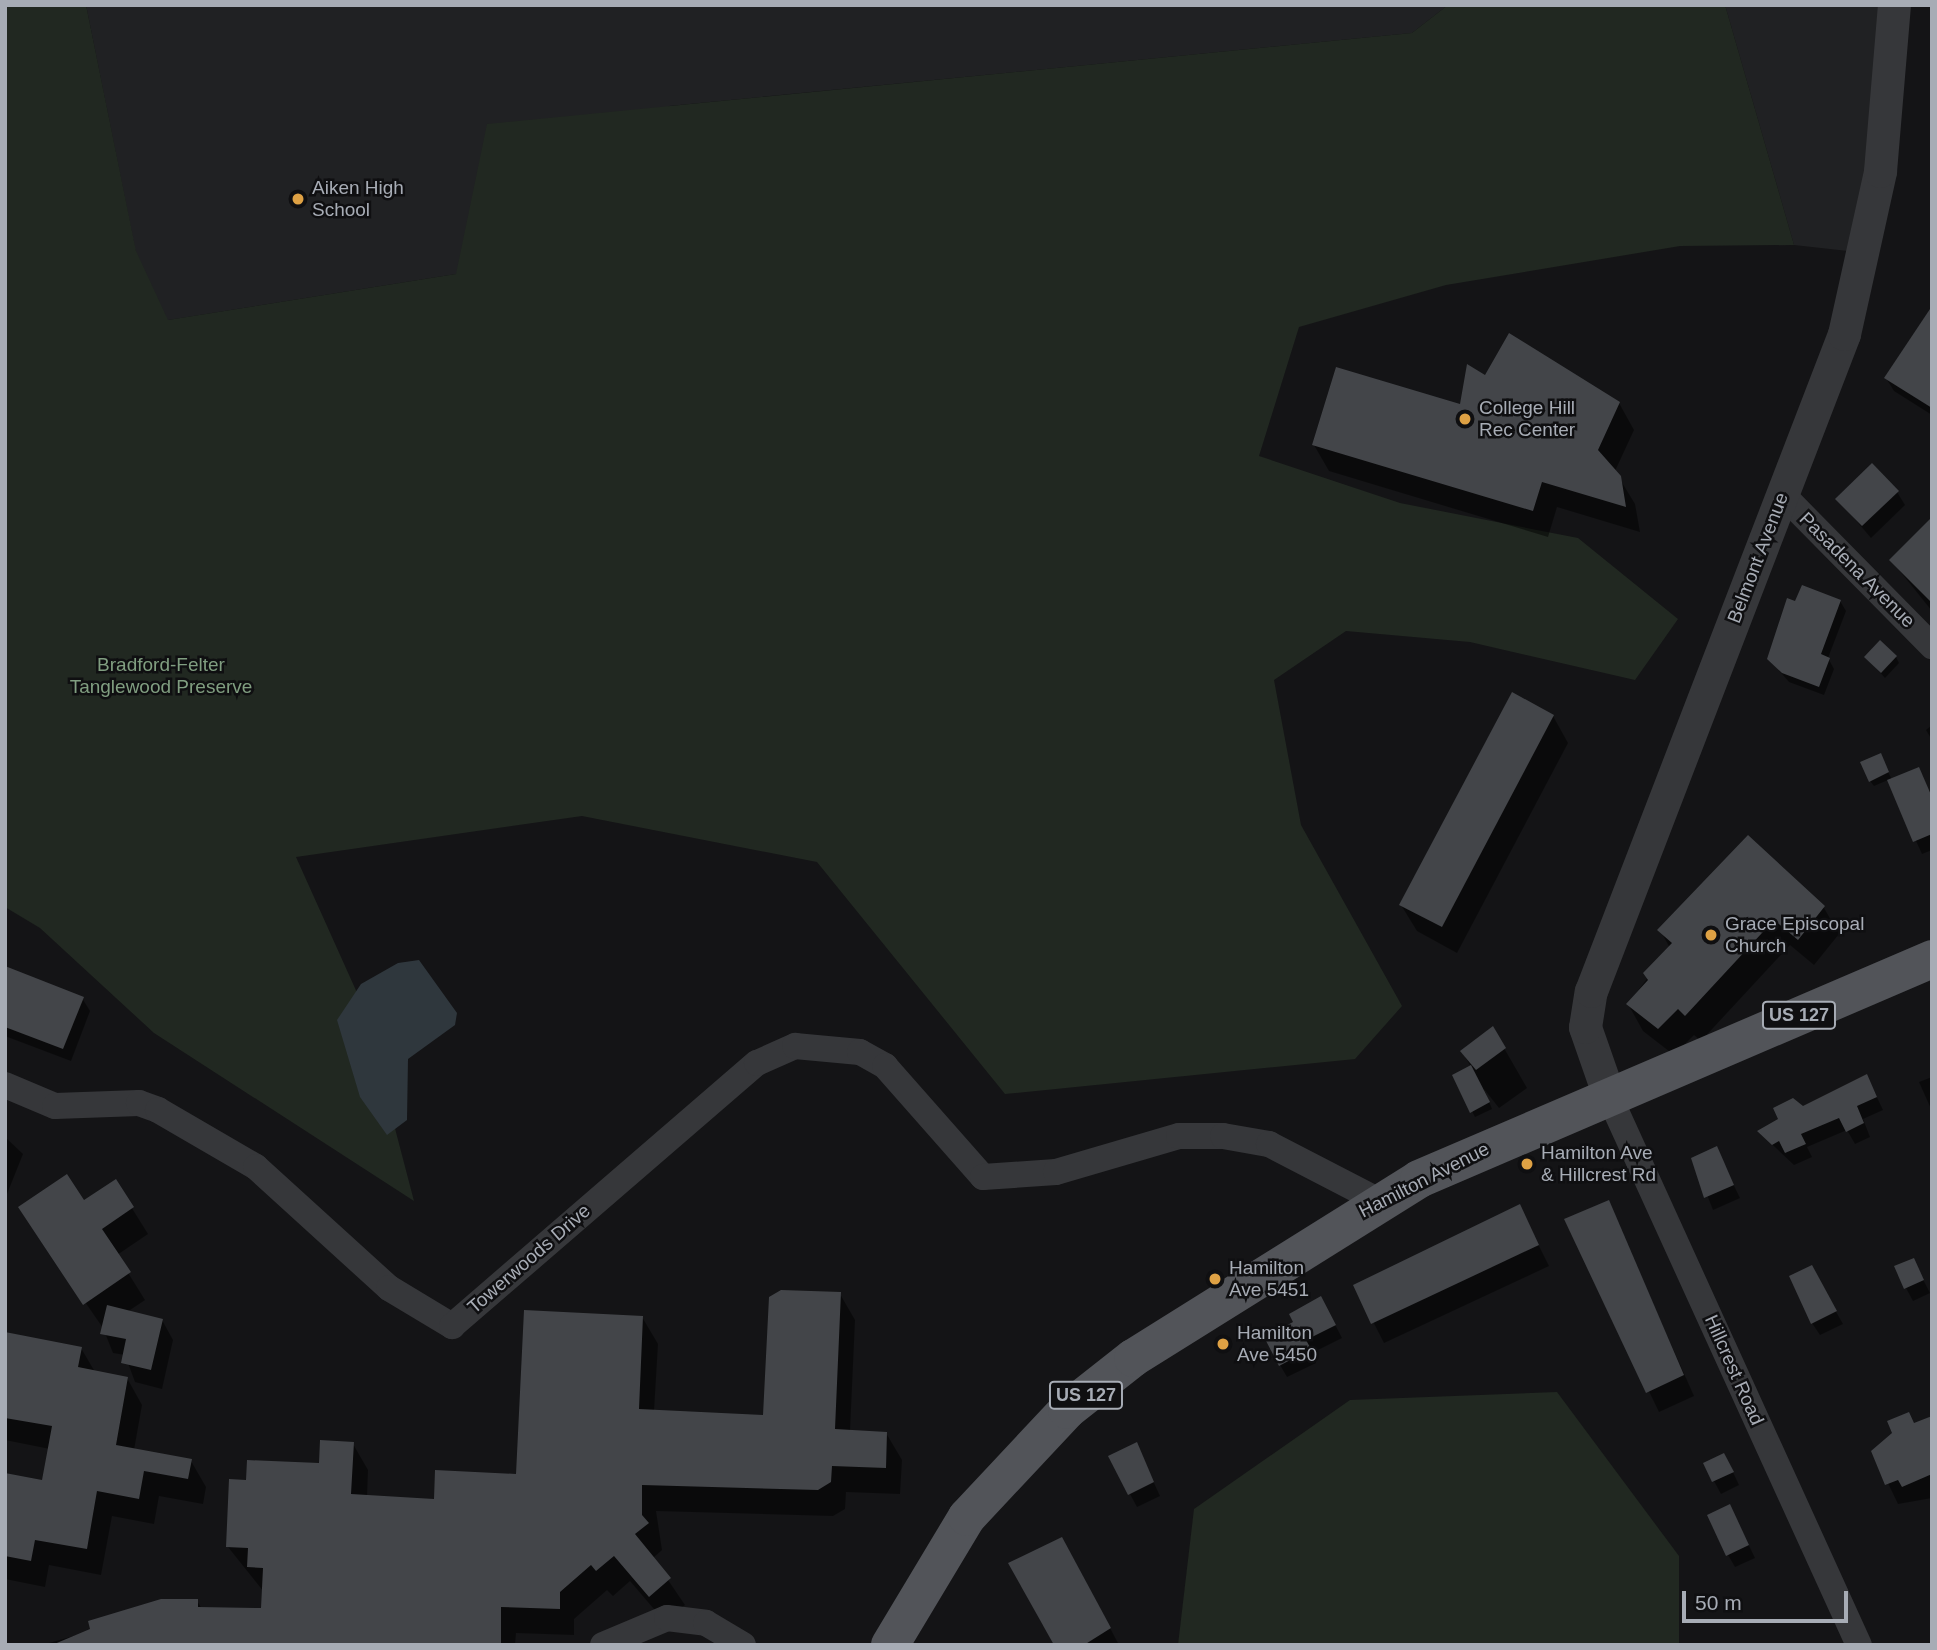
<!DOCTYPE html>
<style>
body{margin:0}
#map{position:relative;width:1937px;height:1650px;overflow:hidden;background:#141416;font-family:Helvetica,sans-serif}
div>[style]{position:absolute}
.built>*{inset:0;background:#202123}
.green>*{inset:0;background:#212821}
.water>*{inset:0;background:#2f373d}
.shadow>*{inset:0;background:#0007}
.building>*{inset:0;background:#434549}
.minor>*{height:26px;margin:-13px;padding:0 13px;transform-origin:13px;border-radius:13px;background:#36373a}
.tertiary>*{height:33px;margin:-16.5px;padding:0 16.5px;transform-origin:16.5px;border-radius:16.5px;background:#36373a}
.primary>*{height:38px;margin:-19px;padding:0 19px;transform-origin:19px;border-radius:19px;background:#525459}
.dots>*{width:19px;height:19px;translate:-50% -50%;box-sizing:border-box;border:4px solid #0f0f11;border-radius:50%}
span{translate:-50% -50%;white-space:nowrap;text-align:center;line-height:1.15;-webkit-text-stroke:5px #0f0f11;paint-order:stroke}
.shield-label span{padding:2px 5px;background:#0f0f11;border:2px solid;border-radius:5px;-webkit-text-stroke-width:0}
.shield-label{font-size:18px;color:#a7acb5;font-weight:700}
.poi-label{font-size:19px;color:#a7acb5}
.left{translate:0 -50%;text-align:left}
.street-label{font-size:19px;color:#a7acb5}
.park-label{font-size:19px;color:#809e80}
.frame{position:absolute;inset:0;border:7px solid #a7acb5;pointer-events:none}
.scale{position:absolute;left:1682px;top:1591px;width:166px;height:32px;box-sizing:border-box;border:4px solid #a7acb5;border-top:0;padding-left:9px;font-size:21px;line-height:24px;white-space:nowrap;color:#a7acb5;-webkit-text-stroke:5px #0f0f11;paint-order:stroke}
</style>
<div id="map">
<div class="built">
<div style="clip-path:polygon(86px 5px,1448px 5px,1412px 33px,669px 106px,456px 274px,150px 323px)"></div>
<div style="clip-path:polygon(1725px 5px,1894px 5px,1866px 253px,1794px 245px)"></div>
</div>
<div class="green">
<div style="clip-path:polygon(5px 5px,86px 5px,136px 251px,168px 320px,456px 274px,487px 124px,1412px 33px,1448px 5px,1725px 5px,1794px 245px,1680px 246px,1446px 285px,1299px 327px,1259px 456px,1400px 503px,1578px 538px,1678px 619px,1635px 680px,1470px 642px,1346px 631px,1274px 680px,1301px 825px,1402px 1006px,1355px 1059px,1005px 1094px,817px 862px,582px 816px,296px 857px,363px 1006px,414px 1201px,154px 1033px,40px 928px,5px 907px)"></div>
<div style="clip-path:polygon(1557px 1392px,1679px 1556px,1679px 1645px,1178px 1645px,1194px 1509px,1350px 1400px)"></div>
</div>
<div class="water">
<div style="clip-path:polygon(419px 960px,457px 1013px,455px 1025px,408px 1059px,407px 1120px,387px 1135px,360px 1097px,337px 1020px,361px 984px,398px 963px)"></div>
</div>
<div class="shadow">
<div style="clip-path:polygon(1932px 308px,1932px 415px,1894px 391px,1886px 378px)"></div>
<div style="clip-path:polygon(1486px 377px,1619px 403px,1634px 430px,1615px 471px,1635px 504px,1640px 532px,1557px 507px,1548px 537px,1329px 471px,1314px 445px,1461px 406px)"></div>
<div style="clip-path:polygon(1897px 492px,1905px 505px,1871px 538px,1838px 499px)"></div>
<div style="clip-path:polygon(1932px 523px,1932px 611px,1891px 560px)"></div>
<div style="clip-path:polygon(1840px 601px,1846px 611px,1828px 658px,1834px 669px,1824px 695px,1789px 682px,1769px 659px,1796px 603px)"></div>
<div style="clip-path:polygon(1866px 657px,1896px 657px,1899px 663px,1885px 678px)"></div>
<div style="clip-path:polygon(1553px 716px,1568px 743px,1457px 953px,1417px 931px,1401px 905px)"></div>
<div style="clip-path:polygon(1932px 725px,1932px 740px,1926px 730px)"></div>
<div style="clip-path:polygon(1883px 761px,1892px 780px,1918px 769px,1925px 782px,1932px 796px,1932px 850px,1922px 854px,1888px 780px,1874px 786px,1870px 781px)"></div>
<div style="clip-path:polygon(1748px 837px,1824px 908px,1839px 934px,1814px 965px,1790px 945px,1701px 1041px,1694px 1035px,1674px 1055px,1643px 1031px,1628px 1004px,1670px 948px,1660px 930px)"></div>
<div style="clip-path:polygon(5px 968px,82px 998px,90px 1011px,71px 1061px,5px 1036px)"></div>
<div style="clip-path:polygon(1493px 1029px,1527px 1088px,1499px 1108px,1484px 1089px,1492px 1109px,1475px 1117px,1454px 1076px,1471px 1067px,1462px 1051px)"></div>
<div style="clip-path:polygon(1932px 1077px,1932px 1111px,1919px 1082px)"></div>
<div style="clip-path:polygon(1873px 1089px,1883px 1110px,1863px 1119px,1870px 1137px,1855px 1144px,1847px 1130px,1807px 1147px,1812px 1157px,1794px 1165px,1759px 1132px,1803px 1108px)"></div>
<div style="clip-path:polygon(5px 1137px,23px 1154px,5px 1199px)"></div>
<div style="clip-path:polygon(1716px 1149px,1740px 1198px,1713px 1210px,1693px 1159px)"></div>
<div style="clip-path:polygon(115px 1181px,148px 1234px,117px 1255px,145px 1300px,127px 1312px,162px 1320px,173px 1340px,162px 1389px,135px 1382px,125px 1355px,113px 1353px,103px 1328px,20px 1208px,84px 1202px)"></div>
<div style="clip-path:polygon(1608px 1203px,1694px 1396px,1659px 1412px,1566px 1220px)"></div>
<div style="clip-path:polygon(1519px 1206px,1549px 1266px,1384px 1343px,1355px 1286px)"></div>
<div style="clip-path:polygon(1913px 1260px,1930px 1293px,1913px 1301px,1906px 1288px)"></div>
<div style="clip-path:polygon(1811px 1268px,1843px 1324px,1820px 1335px,1812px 1323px)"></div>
<div style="clip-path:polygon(840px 1294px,855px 1320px,850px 1431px,886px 1433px,902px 1460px,900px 1494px,846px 1492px,845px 1509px,833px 1516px,656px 1511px,662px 1550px,653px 1558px,685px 1605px,665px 1622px,630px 1581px,613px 1596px,607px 1590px,574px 1619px,574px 1635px,516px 1633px,515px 1645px,42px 1645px,197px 1601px,202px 1609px,263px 1609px,264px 1592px,228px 1547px,248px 1482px,320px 1465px,353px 1444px,368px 1470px,367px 1497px,436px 1501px,518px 1476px,642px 1317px,658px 1344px,654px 1411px,764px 1417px)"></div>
<div style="clip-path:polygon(1328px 1311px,1342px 1338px,1312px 1353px,1316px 1363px,1287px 1377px,1280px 1365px)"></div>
<div style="clip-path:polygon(5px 1334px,81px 1348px,95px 1372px,127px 1378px,142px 1405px,134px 1450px,191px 1461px,206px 1487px,203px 1504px,159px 1496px,154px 1524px,112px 1516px,101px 1575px,49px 1565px,45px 1587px,5px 1579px,5px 1475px,44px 1482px,50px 1449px,5px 1440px)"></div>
<div style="clip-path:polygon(1932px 1418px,1932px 1498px,1898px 1504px,1873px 1452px)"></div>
<div style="clip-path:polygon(1136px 1444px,1160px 1496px,1137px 1507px,1130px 1494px)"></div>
<div style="clip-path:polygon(1731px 1468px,1739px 1485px,1721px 1494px,1714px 1481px)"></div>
<div style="clip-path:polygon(1736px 1519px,1755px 1558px,1735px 1567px,1728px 1555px)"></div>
<div style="clip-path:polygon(1073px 1558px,1119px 1645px,1056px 1645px)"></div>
</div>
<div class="building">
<div style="clip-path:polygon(1932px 306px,1932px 408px,1884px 378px)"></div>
<div style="clip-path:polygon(1509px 333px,1620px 402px,1598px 450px,1621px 476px,1626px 507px,1542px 482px,1533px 511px,1312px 445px,1336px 367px,1460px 404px,1467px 364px,1485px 375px)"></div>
<div style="clip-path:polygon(1872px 463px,1899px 491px,1862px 526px,1835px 499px)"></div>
<div style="clip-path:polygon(1932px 517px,1932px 603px,1889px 560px)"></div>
<div style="clip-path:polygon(1802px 585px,1841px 600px,1821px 654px,1830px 658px,1819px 687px,1782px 673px,1767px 659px,1787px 598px,1795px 601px)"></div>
<div style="clip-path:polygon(1880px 640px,1897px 656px,1881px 673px,1864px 657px)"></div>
<div style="clip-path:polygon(1512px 692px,1554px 715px,1442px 927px,1399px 905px)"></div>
<div style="clip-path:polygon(1881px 753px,1889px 772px,1869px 782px,1860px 762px)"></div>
<div style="clip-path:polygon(1919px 767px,1932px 797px,1932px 834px,1913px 842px,1887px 780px)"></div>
<div style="clip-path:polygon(1748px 835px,1825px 906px,1798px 940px,1774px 920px,1685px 1016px,1678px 1009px,1658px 1029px,1626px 1004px,1648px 980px,1643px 973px,1672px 943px,1657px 930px)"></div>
<div style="clip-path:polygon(5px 966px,84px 997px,63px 1049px,5px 1027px)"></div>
<div style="clip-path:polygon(1493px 1026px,1506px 1048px,1476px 1070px,1460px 1051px)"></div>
<div style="clip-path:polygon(1471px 1065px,1490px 1102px,1470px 1113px,1452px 1075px)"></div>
<div style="clip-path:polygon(1867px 1074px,1877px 1097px,1857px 1106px,1864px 1123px,1846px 1132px,1839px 1118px,1801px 1134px,1806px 1144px,1785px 1153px,1779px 1141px,1772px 1145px,1757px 1131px,1778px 1119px,1773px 1108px,1793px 1098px,1803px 1106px)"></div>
<div style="clip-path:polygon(1717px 1146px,1734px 1185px,1704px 1198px,1691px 1158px)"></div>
<div style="clip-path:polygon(67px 1174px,84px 1200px,116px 1179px,134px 1207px,102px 1229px,131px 1272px,83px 1305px,18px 1207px)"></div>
<div style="clip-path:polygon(1609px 1200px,1684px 1375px,1646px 1393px,1564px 1219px)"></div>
<div style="clip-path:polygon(1520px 1204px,1539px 1245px,1371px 1324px,1353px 1285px)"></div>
<div style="clip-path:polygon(1914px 1258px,1924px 1280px,1904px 1289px,1894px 1266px)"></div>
<div style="clip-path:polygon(1812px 1265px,1837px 1311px,1811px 1324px,1789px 1276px)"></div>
<div style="clip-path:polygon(781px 1290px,841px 1292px,835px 1429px,887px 1432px,886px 1468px,832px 1466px,831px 1482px,818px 1490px,642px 1485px,642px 1515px,649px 1523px,635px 1534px,671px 1578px,649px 1597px,614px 1556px,596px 1571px,591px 1565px,560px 1592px,560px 1609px,501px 1607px,501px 1645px,52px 1645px,90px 1629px,88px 1621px,161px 1599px,198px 1599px,198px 1607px,261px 1608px,263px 1568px,247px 1567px,248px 1548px,226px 1547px,229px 1479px,246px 1480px,247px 1460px,319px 1463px,320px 1440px,354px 1442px,351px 1494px,434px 1499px,435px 1470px,516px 1474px,524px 1310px,643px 1316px,639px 1409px,763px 1415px,769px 1297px)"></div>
<div style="clip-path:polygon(1321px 1296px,1336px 1325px,1306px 1340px,1311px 1349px,1279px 1366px,1264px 1337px,1293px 1322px,1289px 1314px)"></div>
<div style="clip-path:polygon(107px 1305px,163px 1319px,151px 1370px,121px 1363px,126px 1339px,100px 1334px)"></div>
<div style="clip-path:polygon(5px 1332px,82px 1347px,78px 1367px,128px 1377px,116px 1445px,192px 1459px,188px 1479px,144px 1471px,139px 1499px,97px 1491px,87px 1549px,35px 1540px,31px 1561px,5px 1556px,5px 1473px,42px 1480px,52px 1426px,5px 1418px)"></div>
<div style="clip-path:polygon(1909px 1412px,1914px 1423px,1932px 1416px,1932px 1474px,1902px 1487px,1898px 1480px,1885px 1485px,1871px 1451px,1892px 1433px,1887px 1421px)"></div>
<div style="clip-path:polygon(1137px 1442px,1154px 1482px,1128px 1495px,1108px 1456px)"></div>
<div style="clip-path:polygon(1724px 1453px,1734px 1472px,1712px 1482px,1703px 1463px)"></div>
<div style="clip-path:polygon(1730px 1504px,1749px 1545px,1726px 1556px,1707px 1515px)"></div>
<div style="clip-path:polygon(1062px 1537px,1111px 1628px,1084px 1645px,1054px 1645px,1008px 1563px)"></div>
</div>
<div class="minor">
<div style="left:1782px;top:494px;width:214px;rotate:45.4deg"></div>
<div style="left:5px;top:1085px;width:54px;rotate:22.8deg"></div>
<div style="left:55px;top:1106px;width:84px;rotate:-2deg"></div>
<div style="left:139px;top:1103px;width:20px;rotate:20deg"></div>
<div style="left:158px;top:1110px;width:113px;rotate:30.2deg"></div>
<div style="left:256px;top:1167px;width:180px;rotate:42.3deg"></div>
<div style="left:389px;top:1288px;width:74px;rotate:31.1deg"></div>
<div style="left:452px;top:1326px;width:403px;rotate:-40.8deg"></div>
<div style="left:757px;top:1063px;width:42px;rotate:-24.1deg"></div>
<div style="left:795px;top:1046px;width:65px;rotate:5.3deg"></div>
<div style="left:860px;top:1052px;width:29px;rotate:29deg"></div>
<div style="left:885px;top:1066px;width:148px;rotate:48.6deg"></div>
<div style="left:983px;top:1177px;width:73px;rotate:-3.9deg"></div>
<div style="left:1056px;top:1172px;width:128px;rotate:-16.3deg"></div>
<div style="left:1179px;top:1136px;width:44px"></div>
<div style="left:1223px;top:1136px;width:47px;rotate:9.9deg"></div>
<div style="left:1269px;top:1144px;width:122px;rotate:27.4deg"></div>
<div style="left:1609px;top:1096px;width:603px;rotate:65.52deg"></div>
<div style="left:603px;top:1645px;width:69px;rotate:-22.9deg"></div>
<div style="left:667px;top:1618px;width:39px;rotate:7deg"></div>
<div style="left:706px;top:1623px;width:43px;rotate:30.7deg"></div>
</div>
<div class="tertiary">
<div style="left:1609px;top:1096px;width:73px;rotate:-109.2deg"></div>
<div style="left:1585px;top:1027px;width:36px;rotate:-81deg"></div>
<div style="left:1591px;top:991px;width:704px;rotate:-68.94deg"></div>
<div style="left:1844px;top:334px;width:167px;rotate:-77.5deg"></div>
<div style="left:1880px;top:171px;width:167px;rotate:-85.2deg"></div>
</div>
<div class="primary">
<div style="left:890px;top:1645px;width:149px;rotate:-59deg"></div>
<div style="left:967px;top:1517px;width:146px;rotate:-46.9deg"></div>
<div style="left:1067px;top:1410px;width:84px;rotate:-38.2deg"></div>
<div style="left:1133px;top:1358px;width:337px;rotate:-32deg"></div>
<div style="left:1419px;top:1179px;width:558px;rotate:-23.21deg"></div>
</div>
<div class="dots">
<div style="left:298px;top:199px;background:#dea144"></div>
<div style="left:1465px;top:419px;background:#dea144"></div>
<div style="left:1711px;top:935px;background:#dea144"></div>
<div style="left:1527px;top:1164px;background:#dea144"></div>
<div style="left:1215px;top:1279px;background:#dea144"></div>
<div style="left:1223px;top:1344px;background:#dea144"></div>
</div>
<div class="shield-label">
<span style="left:1799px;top:1015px">US 127</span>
<span style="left:1086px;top:1395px">US 127</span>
</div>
<div class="poi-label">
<span class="left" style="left:312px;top:199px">Aiken High<br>School</span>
<span class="left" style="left:1479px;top:419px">College Hill<br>Rec Center</span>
<span class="left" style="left:1725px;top:935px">Grace Episcopal<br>Church</span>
<span class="left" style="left:1541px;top:1164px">Hamilton Ave<br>&amp; Hillcrest Rd</span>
<span class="left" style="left:1229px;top:1279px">Hamilton<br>Ave 5451</span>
<span class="left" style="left:1237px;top:1344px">Hamilton<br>Ave 5450</span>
</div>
<div class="street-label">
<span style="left:1758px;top:558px;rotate:-69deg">Belmont Avenue</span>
<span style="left:1857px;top:570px;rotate:45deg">Pasadena Avenue</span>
<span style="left:1424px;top:1180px;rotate:-27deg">Hamilton Avenue</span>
<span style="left:529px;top:1259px;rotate:-41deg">Towerwoods Drive</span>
<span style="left:1734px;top:1370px;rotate:66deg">Hillcrest Road</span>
</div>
<div class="park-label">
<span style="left:161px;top:676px">Bradford-Felter<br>Tanglewood Preserve</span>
</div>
<div class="frame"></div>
<div class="scale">50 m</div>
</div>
